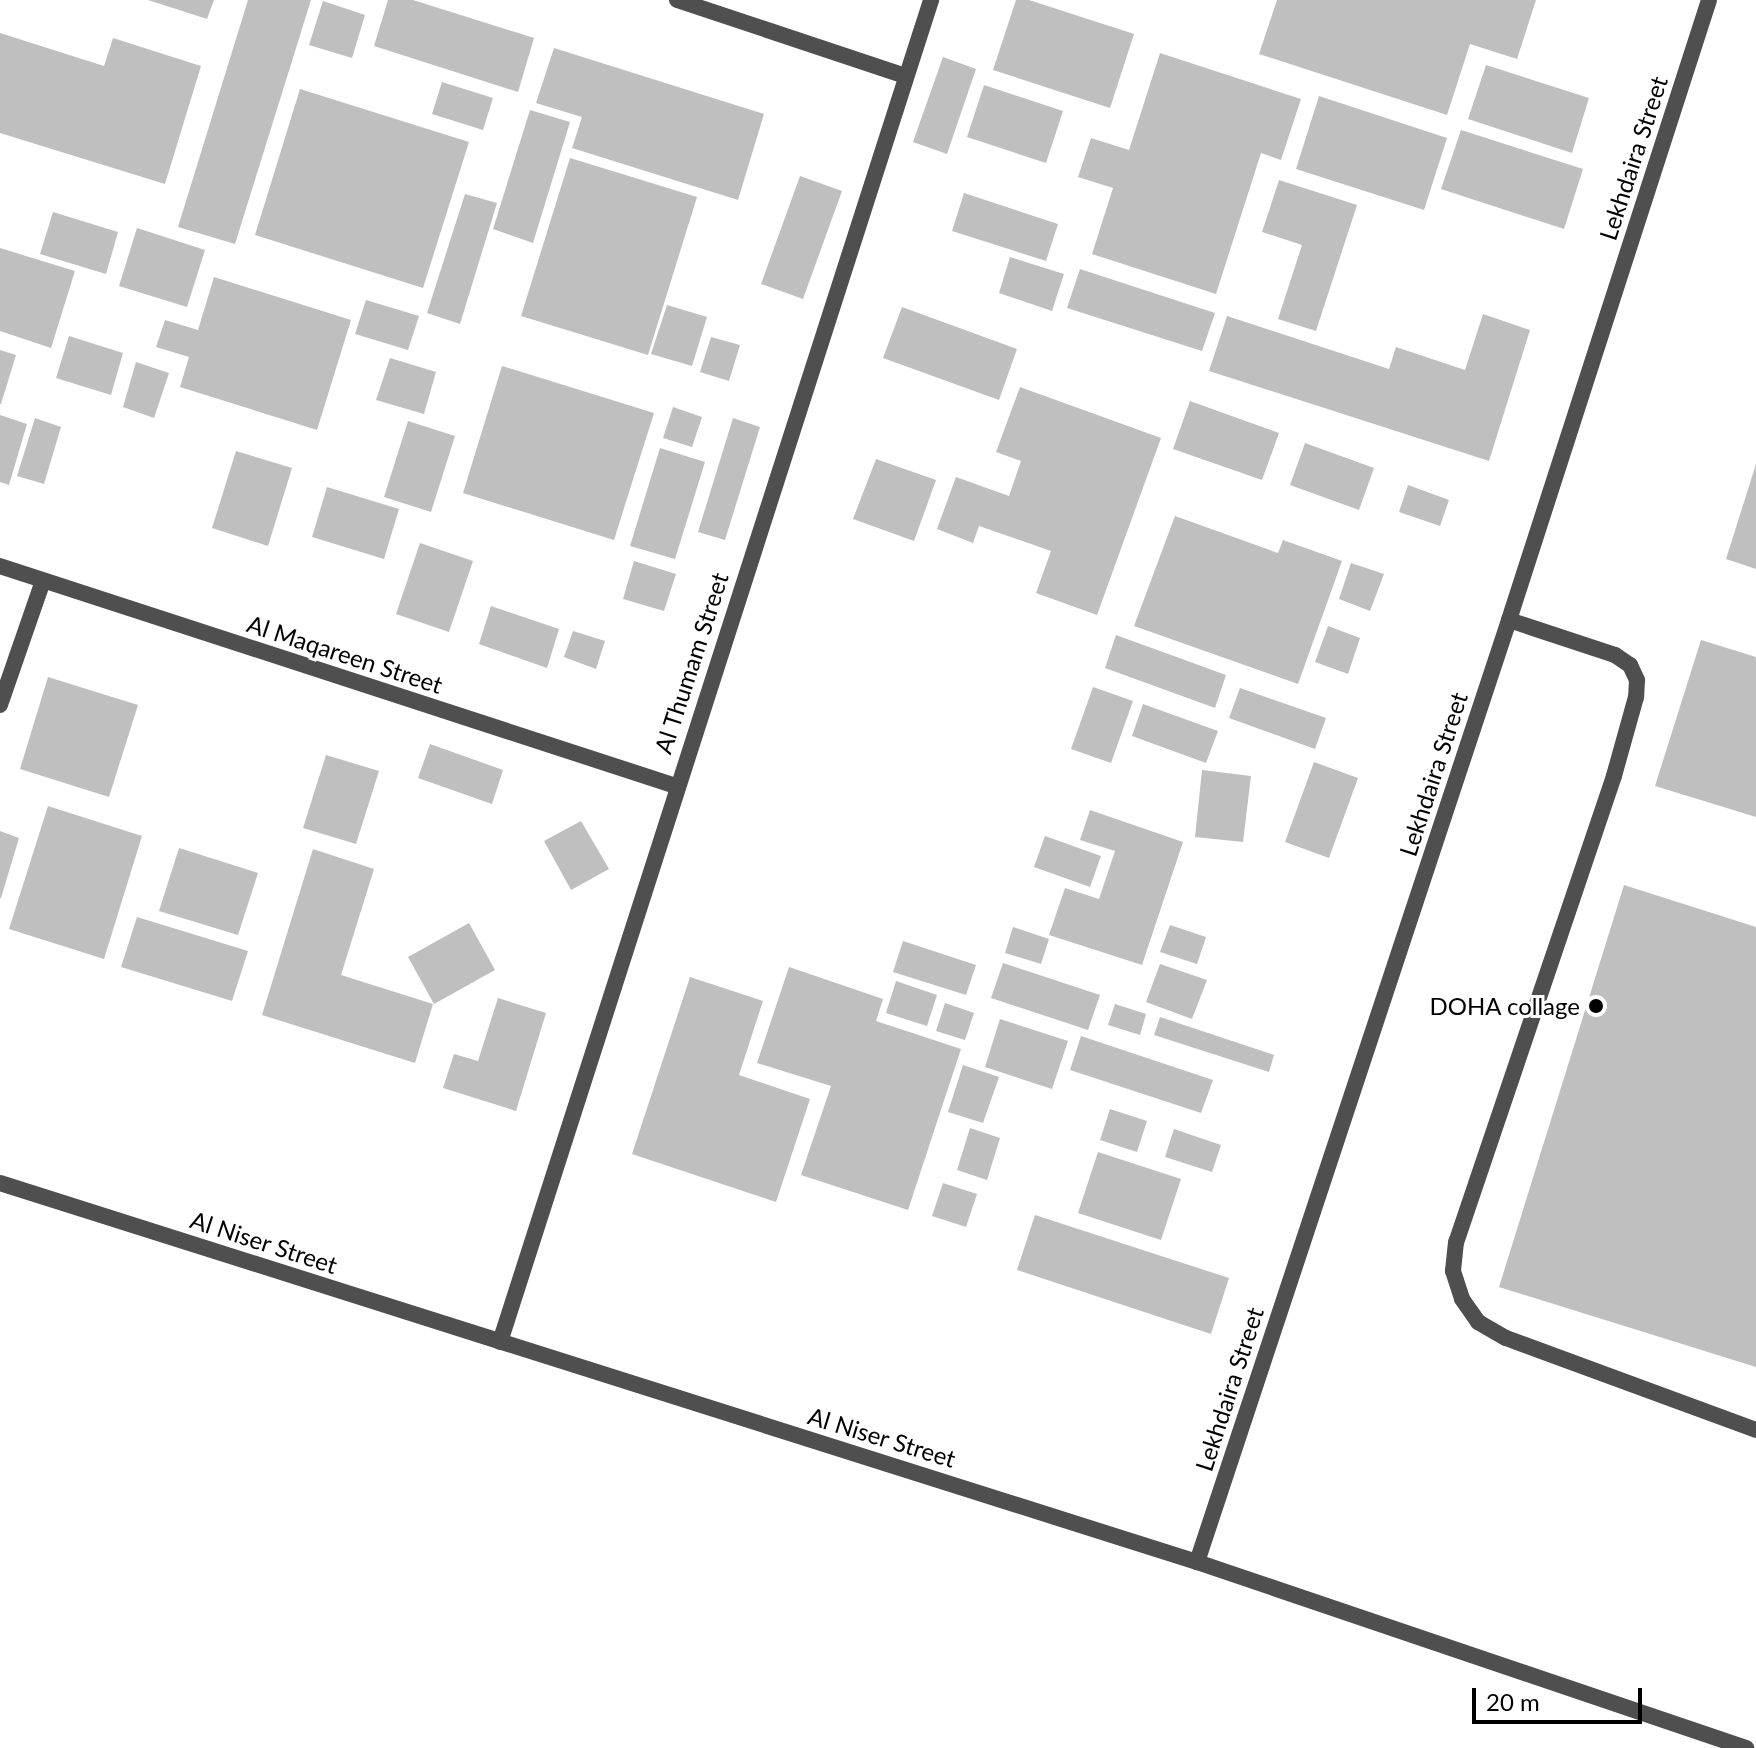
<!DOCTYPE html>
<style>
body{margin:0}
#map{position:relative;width:1756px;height:1748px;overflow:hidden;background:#fff;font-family:Lato,sans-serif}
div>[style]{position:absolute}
.building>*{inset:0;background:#bfbfbf}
.lane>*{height:16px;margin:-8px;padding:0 8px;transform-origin:8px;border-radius:8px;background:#4f4f4f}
.street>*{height:16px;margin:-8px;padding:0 8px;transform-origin:8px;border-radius:8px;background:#4f4f4f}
.dots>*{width:22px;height:22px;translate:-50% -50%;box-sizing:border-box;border:4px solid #fff;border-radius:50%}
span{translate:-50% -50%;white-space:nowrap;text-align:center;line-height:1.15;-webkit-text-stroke:6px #fff;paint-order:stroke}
.street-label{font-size:24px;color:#000}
.poi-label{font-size:24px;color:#000}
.right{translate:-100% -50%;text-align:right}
.scale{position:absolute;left:1472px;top:1688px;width:170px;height:36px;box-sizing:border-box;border:4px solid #000;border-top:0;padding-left:10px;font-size:24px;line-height:28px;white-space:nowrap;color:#000;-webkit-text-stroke:6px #fff;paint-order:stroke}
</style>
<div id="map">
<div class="building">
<div style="clip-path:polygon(148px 0,214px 0,207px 19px)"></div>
<div style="clip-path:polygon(248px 0,311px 0,235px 244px,178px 227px)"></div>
<div style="clip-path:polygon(388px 0,413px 0,534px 38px,518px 92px,374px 46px)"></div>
<div style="clip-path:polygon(1016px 0,1029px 0,1134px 34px,1110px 108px,993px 70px)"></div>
<div style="clip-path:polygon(1277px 0,1536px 0,1517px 59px,1470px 44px,1447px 115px,1259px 54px)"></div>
<div style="clip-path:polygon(323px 1px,365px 15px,352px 58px,309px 45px)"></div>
<div style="clip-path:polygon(0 33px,104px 66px,113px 38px,201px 66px,165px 184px,0 133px)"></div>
<div style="clip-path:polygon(554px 48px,764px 114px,738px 200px,572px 148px,582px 117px,536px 103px)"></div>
<div style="clip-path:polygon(1160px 53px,1301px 99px,1281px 160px,1261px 153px,1216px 294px,1092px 254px,1113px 188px,1078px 177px,1091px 138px,1129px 150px)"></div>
<div style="clip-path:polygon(943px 57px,976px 69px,947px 154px,913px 142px)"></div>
<div style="clip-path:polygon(1486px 65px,1589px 98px,1572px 153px,1468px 119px)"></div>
<div style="clip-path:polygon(442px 82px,493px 98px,483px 130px,432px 114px)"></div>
<div style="clip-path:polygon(984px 85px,1063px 111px,1046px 163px,967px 137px)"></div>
<div style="clip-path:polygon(300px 89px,469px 142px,423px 288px,255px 235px)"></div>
<div style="clip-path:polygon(1319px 96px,1447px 138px,1424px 210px,1296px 169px)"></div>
<div style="clip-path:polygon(530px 110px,570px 122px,533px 243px,493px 229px)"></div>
<div style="clip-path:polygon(1461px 130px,1583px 169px,1564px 229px,1441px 189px)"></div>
<div style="clip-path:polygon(570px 158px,697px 197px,648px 355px,521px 316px)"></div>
<div style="clip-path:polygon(800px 176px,842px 191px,803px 299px,761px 284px)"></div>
<div style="clip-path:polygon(1279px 180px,1357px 205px,1316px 331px,1278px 319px,1302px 245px,1262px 232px)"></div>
<div style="clip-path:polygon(964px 193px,1058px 224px,1046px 261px,952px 231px)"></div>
<div style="clip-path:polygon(465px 194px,497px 203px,460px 324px,427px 313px)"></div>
<div style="clip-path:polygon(53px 212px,118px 232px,106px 274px,40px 254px)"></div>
<div style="clip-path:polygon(137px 228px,205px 250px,187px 307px,119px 286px)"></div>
<div style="clip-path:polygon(0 248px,75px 271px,51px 348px,0 331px)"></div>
<div style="clip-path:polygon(1010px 257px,1064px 274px,1052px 311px,999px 293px)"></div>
<div style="clip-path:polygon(1080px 269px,1215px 313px,1202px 351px,1067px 308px)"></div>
<div style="clip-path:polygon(214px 277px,351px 320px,317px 430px,180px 387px,189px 357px,156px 347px,165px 320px,198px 330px)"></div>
<div style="clip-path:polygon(366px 300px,419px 316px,408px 350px,355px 334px)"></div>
<div style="clip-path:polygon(667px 305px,707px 317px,692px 366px,651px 354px)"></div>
<div style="clip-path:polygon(902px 307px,1017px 349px,999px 400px,883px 358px)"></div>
<div style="clip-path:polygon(1483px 314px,1530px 330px,1489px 461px,1209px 371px,1227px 316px,1389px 369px,1396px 347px,1465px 370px)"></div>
<div style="clip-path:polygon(69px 336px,123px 353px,111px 395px,56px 378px)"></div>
<div style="clip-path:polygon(711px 337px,740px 345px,729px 381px,700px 372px)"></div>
<div style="clip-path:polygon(0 350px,16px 355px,1px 404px,0 404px)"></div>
<div style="clip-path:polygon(390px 358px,436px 372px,424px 414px,376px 400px)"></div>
<div style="clip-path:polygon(136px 362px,169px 373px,154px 418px,123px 407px)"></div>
<div style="clip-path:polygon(502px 366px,654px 413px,614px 540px,463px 493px)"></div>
<div style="clip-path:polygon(1020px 387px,1161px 438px,1097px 615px,1036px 593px,1051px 551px,979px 526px,973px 543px,937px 529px,956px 477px,1009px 496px,1021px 461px,996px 452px)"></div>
<div style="clip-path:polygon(1190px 401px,1279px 433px,1262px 480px,1173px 449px)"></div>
<div style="clip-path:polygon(673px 407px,702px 417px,692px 447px,663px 438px)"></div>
<div style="clip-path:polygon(0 415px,27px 424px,9px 485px,0 482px)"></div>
<div style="clip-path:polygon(35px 418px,61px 427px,44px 484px,17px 476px)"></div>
<div style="clip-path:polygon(733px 418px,760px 427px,725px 540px,698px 532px)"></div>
<div style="clip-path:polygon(408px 421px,455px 436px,431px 512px,384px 497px)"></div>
<div style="clip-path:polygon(1305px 443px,1374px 468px,1359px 510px,1290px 485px)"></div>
<div style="clip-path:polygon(660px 448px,705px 462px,675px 559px,630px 546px)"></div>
<div style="clip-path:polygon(236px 451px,292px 468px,268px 546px,212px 528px)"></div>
<div style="clip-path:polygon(876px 459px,936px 480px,914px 541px,853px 519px)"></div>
<div style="clip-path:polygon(1756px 464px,1756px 569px,1726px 559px)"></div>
<div style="clip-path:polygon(1408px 485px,1449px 500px,1440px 526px,1399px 512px)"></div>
<div style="clip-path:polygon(327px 487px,399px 509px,384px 559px,312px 537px)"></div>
<div style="clip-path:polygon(1175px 516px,1278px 553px,1283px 540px,1342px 561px,1298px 684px,1134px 626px)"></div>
<div style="clip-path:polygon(420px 543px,473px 561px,449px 632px,396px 614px)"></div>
<div style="clip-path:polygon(634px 561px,676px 574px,664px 611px,623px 599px)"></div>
<div style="clip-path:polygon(1351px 563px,1384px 574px,1370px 611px,1339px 599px)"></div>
<div style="clip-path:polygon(491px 606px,559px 629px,547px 668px,479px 644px)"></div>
<div style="clip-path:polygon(1328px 626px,1360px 638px,1348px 674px,1315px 662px)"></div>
<div style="clip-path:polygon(573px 631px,605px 641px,596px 669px,564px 657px)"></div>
<div style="clip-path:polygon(1116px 635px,1226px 675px,1215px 708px,1105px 668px)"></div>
<div style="clip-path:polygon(1701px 640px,1756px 657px,1756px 817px,1655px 786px)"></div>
<div style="clip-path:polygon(48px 677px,138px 705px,109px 797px,20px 769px)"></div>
<div style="clip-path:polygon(1093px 687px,1133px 701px,1111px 763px,1071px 749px)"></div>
<div style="clip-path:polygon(1240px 688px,1326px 718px,1315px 749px,1229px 718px)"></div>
<div style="clip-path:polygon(1143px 704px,1218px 731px,1206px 763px,1132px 736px)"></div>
<div style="clip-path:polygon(430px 744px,503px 770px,492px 804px,418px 778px)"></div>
<div style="clip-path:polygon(326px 755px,379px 771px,356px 844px,303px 828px)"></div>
<div style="clip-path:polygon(1314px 762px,1358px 778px,1329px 858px,1285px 842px)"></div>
<div style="clip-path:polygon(1202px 770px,1251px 776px,1243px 842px,1195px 837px)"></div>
<div style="clip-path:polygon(48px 806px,142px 836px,104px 959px,9px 929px)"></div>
<div style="clip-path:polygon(1090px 810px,1183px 842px,1142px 965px,1049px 935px,1065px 888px,1099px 899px,1115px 851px,1080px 840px)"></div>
<div style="clip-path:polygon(581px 821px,609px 869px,571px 890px,544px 841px)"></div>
<div style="clip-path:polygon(0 831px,19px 838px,1px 898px,0 898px)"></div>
<div style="clip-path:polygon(1045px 836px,1101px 856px,1090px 887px,1034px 867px)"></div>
<div style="clip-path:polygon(179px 848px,258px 873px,238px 935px,159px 911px)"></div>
<div style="clip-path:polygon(313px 849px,374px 869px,341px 975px,433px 1004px,415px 1063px,262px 1015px)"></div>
<div style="clip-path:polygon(1624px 885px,1756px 927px,1756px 1367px,1499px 1287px)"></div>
<div style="clip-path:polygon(137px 917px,248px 951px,232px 1001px,121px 967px)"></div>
<div style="clip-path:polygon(469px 923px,495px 970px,434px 1004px,408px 957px)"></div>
<div style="clip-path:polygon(1170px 925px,1206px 937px,1197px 964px,1160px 952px)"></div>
<div style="clip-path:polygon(1013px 927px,1049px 939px,1041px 964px,1005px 953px)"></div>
<div style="clip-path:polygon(903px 941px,976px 965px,966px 995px,893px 972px)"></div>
<div style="clip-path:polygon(1003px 963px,1100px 995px,1088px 1030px,991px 998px)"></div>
<div style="clip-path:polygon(1160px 964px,1207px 980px,1192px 1019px,1146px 1002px)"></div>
<div style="clip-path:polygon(789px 967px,883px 999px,876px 1021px,961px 1049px,908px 1210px,801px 1175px,831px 1086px,757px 1063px)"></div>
<div style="clip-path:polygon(690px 977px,763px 1001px,739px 1075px,810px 1099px,776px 1202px,632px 1154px)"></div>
<div style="clip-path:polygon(896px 981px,937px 995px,927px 1026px,886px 1013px)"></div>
<div style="clip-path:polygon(498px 998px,546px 1013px,516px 1111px,443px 1088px,454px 1054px,478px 1061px)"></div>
<div style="clip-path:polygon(945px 1003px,974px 1013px,965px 1040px,936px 1031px)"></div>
<div style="clip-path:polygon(1115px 1004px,1146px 1014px,1140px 1035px,1108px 1025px)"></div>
<div style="clip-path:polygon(1160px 1017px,1274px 1055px,1269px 1072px,1154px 1035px)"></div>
<div style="clip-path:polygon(1000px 1019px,1068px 1041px,1052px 1089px,985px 1067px)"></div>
<div style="clip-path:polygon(1081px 1036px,1213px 1080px,1201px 1113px,1070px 1070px)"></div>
<div style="clip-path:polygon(963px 1065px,999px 1077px,983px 1123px,948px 1112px)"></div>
<div style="clip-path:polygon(1110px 1109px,1147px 1121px,1137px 1152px,1100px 1140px)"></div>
<div style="clip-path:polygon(970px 1128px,1000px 1138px,987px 1180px,957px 1170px)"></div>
<div style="clip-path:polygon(1174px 1129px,1221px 1145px,1212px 1172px,1165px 1157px)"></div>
<div style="clip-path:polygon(1098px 1152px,1181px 1179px,1161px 1240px,1078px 1213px)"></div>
<div style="clip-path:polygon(943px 1183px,977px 1194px,966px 1227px,932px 1216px)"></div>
<div style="clip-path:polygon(1035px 1215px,1229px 1278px,1211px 1334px,1017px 1270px)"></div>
</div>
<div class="lane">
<div style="left:1509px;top:620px;width:112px;rotate:18.3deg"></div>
<div style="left:1615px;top:655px;width:18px;rotate:34deg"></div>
<div style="left:1630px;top:665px;width:17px;rotate:65deg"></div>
<div style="left:1637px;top:680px;width:17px;rotate:93deg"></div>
<div style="left:1636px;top:697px;width:82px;rotate:105.6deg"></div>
<div style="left:1614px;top:776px;width:492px;rotate:108.7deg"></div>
<div style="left:1456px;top:1242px;width:29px;rotate:96deg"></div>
<div style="left:1453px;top:1271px;width:29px;rotate:72deg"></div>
<div style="left:1462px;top:1299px;width:28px;rotate:55deg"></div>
<div style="left:1478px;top:1322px;width:32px;rotate:30deg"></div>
<div style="left:1506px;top:1338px;width:266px;rotate:20.2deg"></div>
</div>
<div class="street">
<div style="left:677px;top:0;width:241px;rotate:18.4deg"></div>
<div style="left:0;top:566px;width:711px;rotate:18.03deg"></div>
<div style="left:0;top:705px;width:131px;rotate:-70.9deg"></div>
<div style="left:0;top:1183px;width:1256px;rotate:17.57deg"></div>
<div style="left:1197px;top:1562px;width:580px;rotate:18.72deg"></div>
<div style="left:500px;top:1342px;width:1410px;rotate:-72.19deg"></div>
<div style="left:1197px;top:1562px;width:992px;rotate:-71.67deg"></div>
<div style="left:1509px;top:620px;width:651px;rotate:-72.12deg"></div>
</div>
<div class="dots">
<div style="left:1596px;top:1006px;background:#000"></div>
</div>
<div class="street-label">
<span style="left:1633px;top:158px;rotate:-72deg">Lekhdaira Street</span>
<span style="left:345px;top:654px;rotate:18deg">Al Maqareen Street</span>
<span style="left:691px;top:663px;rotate:-72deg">Al Thumam Street</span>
<span style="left:1433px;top:774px;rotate:-72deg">Lekhdaira Street</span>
<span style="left:264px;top:1242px;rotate:18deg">Al Niser Street</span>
<span style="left:1229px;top:1389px;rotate:-72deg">Lekhdaira Street</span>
<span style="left:882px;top:1437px;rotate:17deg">Al Niser Street</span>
</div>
<div class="poi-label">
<span class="right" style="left:1580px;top:1006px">DOHA collage</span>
</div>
<div class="scale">20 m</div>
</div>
